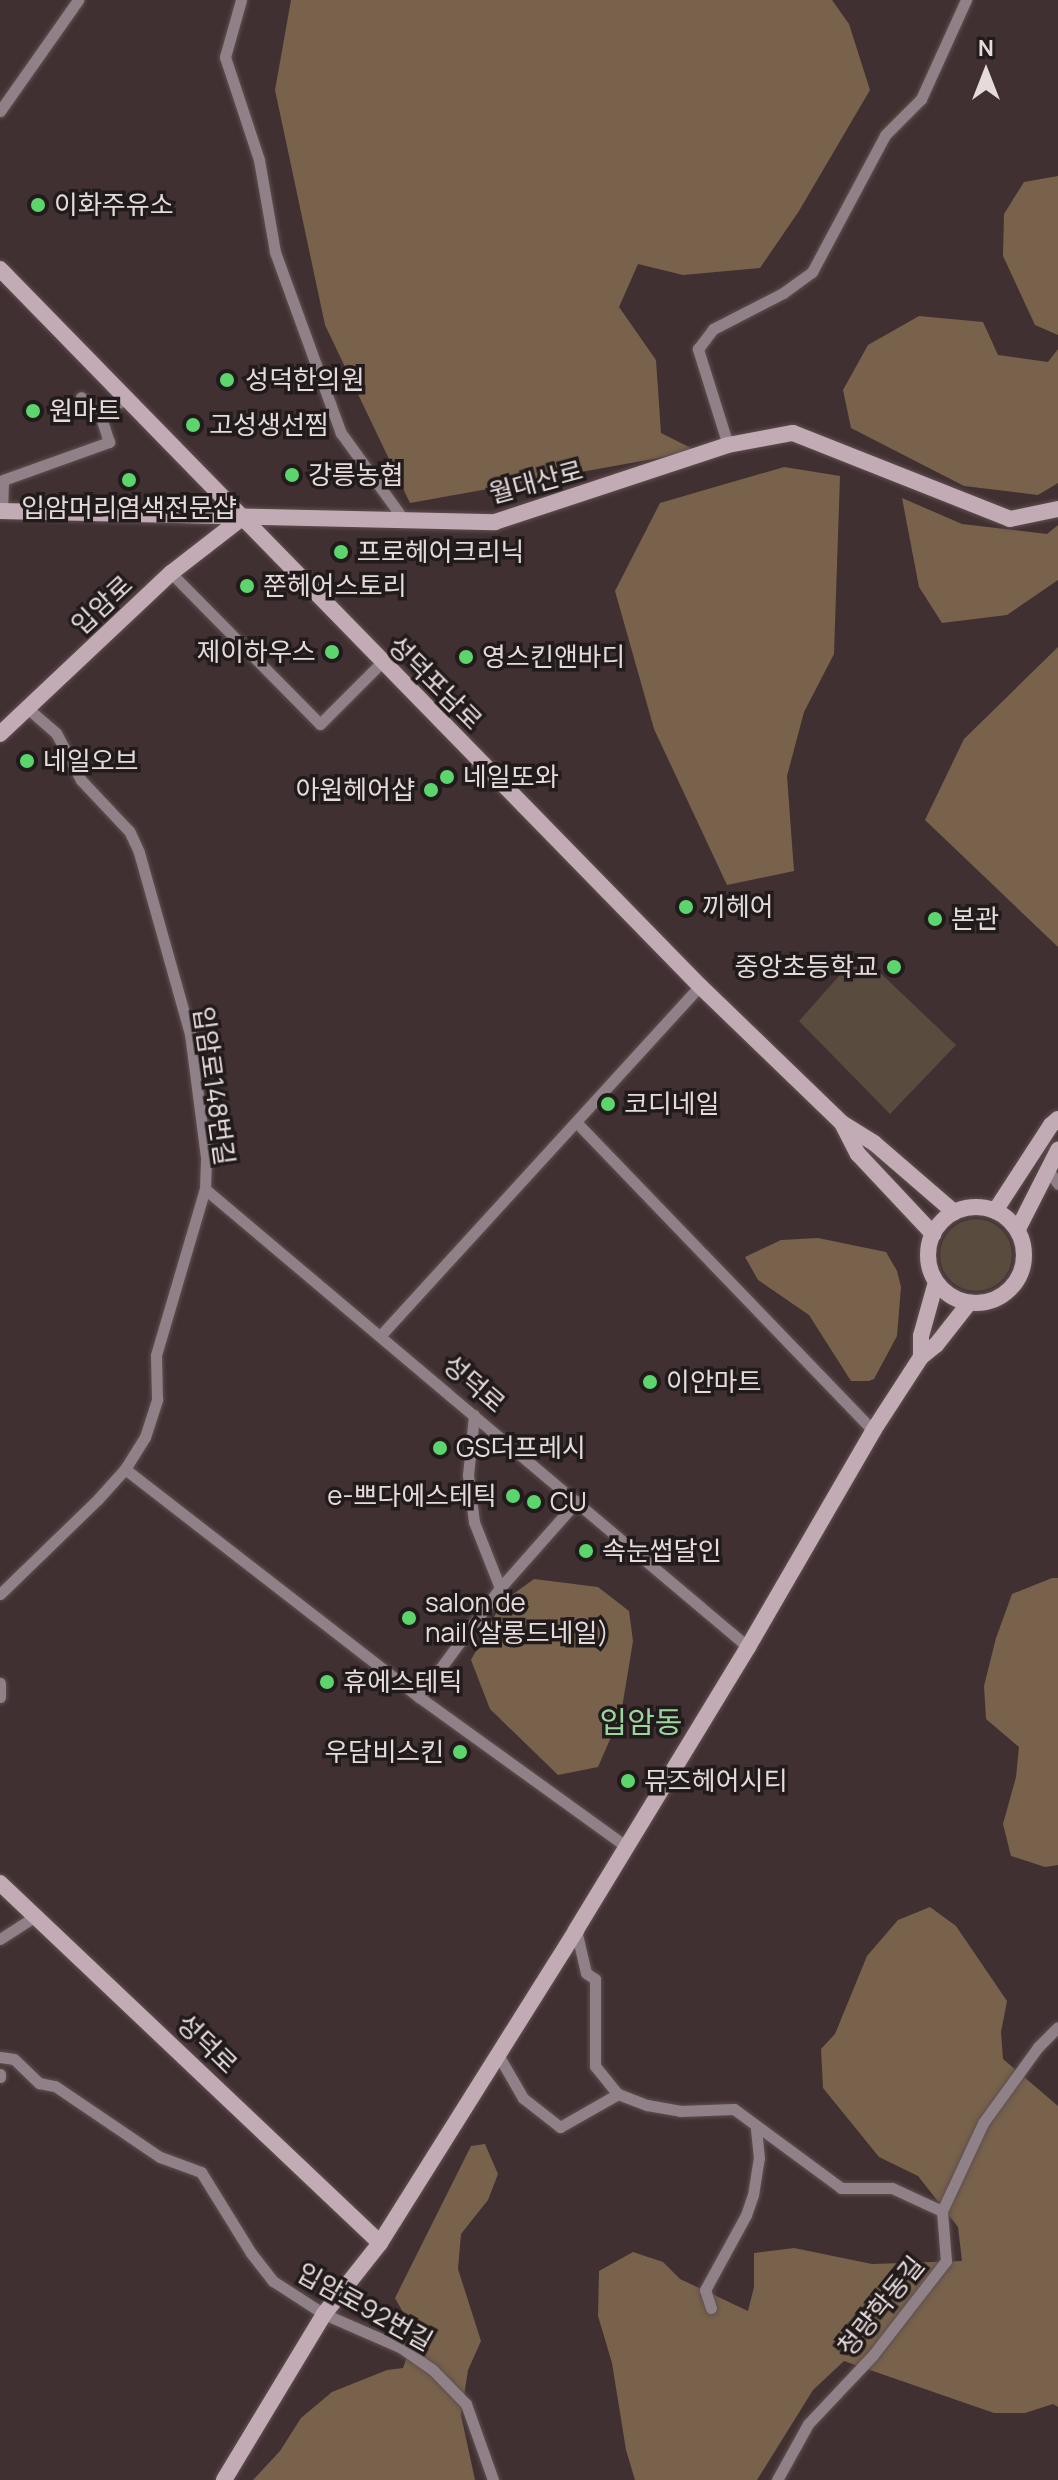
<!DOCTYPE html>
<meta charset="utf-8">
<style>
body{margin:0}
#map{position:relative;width:1058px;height:2480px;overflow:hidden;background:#413031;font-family:Manrope,"Noto Sans KR",sans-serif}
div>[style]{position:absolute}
.green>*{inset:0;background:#594c3e}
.round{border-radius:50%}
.forest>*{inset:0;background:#78624b}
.roads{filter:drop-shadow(0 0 2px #5f4f50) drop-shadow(0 0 2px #5f4f50)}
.street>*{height:11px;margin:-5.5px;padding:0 5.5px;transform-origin:5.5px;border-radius:5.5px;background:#8f8187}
.secondary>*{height:16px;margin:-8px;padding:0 8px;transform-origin:8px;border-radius:8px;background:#c2abb5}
.secondary>.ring{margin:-8px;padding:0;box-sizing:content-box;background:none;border:16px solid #c2abb5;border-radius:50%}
.dots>*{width:22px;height:22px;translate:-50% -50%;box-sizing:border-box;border:4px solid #221b1b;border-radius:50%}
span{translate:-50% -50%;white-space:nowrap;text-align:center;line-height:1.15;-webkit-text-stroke:7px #221b1b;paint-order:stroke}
.poi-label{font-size:26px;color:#e6dbdb}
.left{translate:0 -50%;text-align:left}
.right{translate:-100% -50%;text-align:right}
.street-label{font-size:26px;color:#e6dbdb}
.quarter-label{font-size:30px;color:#9ad69e}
.north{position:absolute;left:946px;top:32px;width:80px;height:80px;-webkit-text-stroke:6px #221b1b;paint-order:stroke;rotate:0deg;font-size:22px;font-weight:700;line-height:32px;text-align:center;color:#e6dbdb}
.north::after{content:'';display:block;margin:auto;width:28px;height:36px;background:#e6dbdb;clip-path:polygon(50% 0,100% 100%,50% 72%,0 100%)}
</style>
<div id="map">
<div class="green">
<div style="clip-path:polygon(847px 967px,874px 967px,956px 1045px,890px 1114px,799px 1021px)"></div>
<div class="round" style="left:940px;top:1219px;width:72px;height:72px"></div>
</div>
<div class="forest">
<div style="clip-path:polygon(291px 0,832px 0,849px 24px,870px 90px,799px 211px,760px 268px,683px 275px,638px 264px,619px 307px,656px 360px,661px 433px,697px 451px,410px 503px,325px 325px,275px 90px)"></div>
<div style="clip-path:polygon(1058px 176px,1058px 335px,1035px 325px,1003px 256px,1004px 214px,1024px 182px)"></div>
<div style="clip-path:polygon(919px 316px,983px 322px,998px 355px,1048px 362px,1058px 349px,1058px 483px,1038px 495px,964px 486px,851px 428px,843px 390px,868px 345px)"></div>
<div style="clip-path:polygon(784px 467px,840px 476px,834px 654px,804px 712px,787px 776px,794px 871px,727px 885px,654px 729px,615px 591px,660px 503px)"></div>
<div style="clip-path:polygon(902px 498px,962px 524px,1047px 534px,1058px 525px,1058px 580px,1007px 615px,942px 623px,919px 587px)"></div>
<div style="clip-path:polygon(1058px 647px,1058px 947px,925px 820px,964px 739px)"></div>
<div style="clip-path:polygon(818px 1238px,886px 1252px,897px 1271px,901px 1287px,897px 1336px,874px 1379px,869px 1381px,851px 1381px,809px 1315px,758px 1280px,745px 1257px,781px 1240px)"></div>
<div style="clip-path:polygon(1052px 1578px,1058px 1578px,1058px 1865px,1045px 1867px,1011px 1856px,1003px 1824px,1016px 1777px,1019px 1747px,986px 1719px,984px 1686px,996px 1638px,1012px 1594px)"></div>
<div style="clip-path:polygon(534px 1579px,598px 1587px,629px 1611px,633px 1641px,621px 1714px,598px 1767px,558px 1775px,490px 1709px,471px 1660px,502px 1602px)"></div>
<div style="clip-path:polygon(930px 1907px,956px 1926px,1007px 2001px,1001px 2032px,1003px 2059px,1058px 2106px,1058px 2407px,1053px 2404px,1025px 2413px,994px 2413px,844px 2361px,813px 2390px,757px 2480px,635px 2480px,626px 2450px,612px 2363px,598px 2316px,599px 2271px,633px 2252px,663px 2262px,680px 2279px,748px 2311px,754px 2287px,754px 2253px,794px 2248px,872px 2264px,962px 2261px,958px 2227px,918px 2176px,879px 2157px,823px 2088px,821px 2049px,835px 2034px,867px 1956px,898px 1920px)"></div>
<div style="clip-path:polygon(485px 2144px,498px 2174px,488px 2200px,461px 2234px,458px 2269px,481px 2341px,468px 2370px,461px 2415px,475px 2480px,253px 2480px,280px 2451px,301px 2418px,332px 2392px,387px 2370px,403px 2368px,415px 2334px,395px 2298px,471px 2146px)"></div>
</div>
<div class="roads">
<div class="street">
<div style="left:241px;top:0;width:59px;rotate:105.7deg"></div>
<div style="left:225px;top:57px;width:108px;rotate:71.7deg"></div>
<div style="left:259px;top:160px;width:93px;rotate:80.1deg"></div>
<div style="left:275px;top:252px;width:193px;rotate:70deg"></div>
<div style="left:341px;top:433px;width:107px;rotate:54.1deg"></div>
<div style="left:0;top:111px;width:136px;rotate:-54.9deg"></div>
<div style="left:100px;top:415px;width:33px;rotate:-33deg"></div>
<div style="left:728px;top:445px;width:101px;rotate:-107.4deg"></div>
<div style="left:698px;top:349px;width:25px;rotate:-53deg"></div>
<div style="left:713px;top:329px;width:79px;rotate:-27.2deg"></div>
<div style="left:783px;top:293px;width:36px;rotate:-36deg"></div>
<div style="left:812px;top:272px;width:155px;rotate:-61.9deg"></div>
<div style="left:885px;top:135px;width:51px;rotate:-45deg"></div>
<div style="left:921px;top:99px;width:109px;rotate:-65.6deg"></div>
<div style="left:2px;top:511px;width:31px;rotate:-88deg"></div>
<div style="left:3px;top:480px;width:113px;rotate:-19.7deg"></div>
<div style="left:109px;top:442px;width:28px;rotate:-108deg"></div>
<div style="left:100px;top:415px;width:26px;rotate:-137deg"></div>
<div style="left:171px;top:573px;width:212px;rotate:45.4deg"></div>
<div style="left:320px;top:724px;width:86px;rotate:-45deg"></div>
<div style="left:577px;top:1123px;width:427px;rotate:46.1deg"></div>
<div style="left:1048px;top:1170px;width:17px;rotate:54deg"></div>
<div style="left:205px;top:1189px;width:710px;rotate:40.15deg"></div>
<div style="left:381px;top:1335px;width:473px;rotate:-47.6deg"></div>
<div style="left:474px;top:1415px;width:60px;rotate:95.7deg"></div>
<div style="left:468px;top:1475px;width:47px;rotate:82.7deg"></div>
<div style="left:474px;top:1522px;width:71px;rotate:68.5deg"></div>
<div style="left:125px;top:1469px;width:372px;rotate:37.8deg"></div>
<div style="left:419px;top:1697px;width:256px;rotate:35.8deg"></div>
<div style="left:0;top:1594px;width:136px;rotate:-44.1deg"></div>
<div style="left:98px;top:1499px;width:40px;rotate:-48deg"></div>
<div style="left:125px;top:1469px;width:38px;rotate:-58deg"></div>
<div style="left:145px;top:1437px;width:40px;rotate:-72deg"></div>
<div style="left:157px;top:1399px;width:44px;rotate:-91.3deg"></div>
<div style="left:156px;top:1355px;width:173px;rotate:-73.6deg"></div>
<div style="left:205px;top:1189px;width:32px;rotate:-88deg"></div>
<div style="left:206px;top:1157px;width:124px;rotate:-97.4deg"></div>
<div style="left:190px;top:1034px;width:189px;rotate:-105.7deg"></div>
<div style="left:139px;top:852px;width:23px;rotate:-115deg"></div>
<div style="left:129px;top:831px;width:70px;rotate:-133.3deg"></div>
<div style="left:81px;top:780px;width:53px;rotate:-118deg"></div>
<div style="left:56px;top:733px;width:38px;rotate:-139deg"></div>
<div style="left:0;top:1683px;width:14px;rotate:90deg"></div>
<div style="left:419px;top:1697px;width:136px;rotate:-53.4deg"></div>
<div style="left:500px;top:1588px;width:116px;rotate:-48.5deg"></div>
<div style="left:576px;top:1930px;width:44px;rotate:76.9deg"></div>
<div style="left:586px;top:1973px;width:11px;rotate:34deg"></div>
<div style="left:595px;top:1979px;width:87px;rotate:90deg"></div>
<div style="left:595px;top:2066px;width:36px;rotate:51deg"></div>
<div style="left:618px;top:2094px;width:31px;rotate:21deg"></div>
<div style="left:647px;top:2105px;width:34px;rotate:10deg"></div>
<div style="left:680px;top:2111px;width:54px;rotate:-2.1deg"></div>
<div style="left:734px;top:2109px;width:133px;rotate:36.4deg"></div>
<div style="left:841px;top:2188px;width:51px"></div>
<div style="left:892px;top:2188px;width:55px;rotate:24.7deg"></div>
<div style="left:0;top:1939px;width:44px;rotate:-33deg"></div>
<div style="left:497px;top:2053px;width:52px;rotate:60deg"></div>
<div style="left:523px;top:2098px;width:47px;rotate:38.1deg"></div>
<div style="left:560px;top:2127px;width:67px;rotate:-29.6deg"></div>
<div style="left:0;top:2057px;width:14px;rotate:8deg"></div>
<div style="left:14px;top:2059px;width:35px;rotate:44deg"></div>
<div style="left:39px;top:2083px;width:16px;rotate:11deg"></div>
<div style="left:55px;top:2086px;width:127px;rotate:34.1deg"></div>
<div style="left:160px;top:2157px;width:44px;rotate:20.1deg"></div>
<div style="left:201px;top:2172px;width:95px;rotate:58.3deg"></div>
<div style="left:251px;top:2253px;width:36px;rotate:52deg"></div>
<div style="left:273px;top:2281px;width:61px;rotate:32.9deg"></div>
<div style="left:324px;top:2314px;width:83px;rotate:23.5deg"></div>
<div style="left:400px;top:2347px;width:39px;rotate:35deg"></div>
<div style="left:432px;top:2369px;width:49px;rotate:45.8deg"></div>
<div style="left:466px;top:2404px;width:81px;rotate:70.4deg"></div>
<div style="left:0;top:2074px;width:3px;rotate:90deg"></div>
<div style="left:711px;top:2308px;width:19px;rotate:-108deg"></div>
<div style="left:705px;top:2290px;width:85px;rotate:-61.3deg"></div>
<div style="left:746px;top:2215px;width:21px;rotate:-71deg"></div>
<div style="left:753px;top:2195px;width:37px;rotate:-81deg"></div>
<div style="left:759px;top:2158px;width:30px;rotate:-96deg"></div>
<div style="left:777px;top:2480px;width:64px;rotate:-61deg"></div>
<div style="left:808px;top:2424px;width:95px;rotate:-46.7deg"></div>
<div style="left:873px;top:2355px;width:119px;rotate:-52.2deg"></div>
<div style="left:946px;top:2261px;width:50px;rotate:-94.6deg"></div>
<div style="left:942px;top:2211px;width:97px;rotate:-65deg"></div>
<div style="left:983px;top:2123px;width:94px;rotate:-54.1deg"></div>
<div style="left:1038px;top:2047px;width:28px;rotate:-45deg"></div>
</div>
<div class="secondary">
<div style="left:0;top:269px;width:1002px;rotate:45.69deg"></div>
<div style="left:700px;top:986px;width:197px;rotate:44deg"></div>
<div style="left:842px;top:1123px;width:38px;rotate:32deg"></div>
<div style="left:874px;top:1143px;width:106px;rotate:40.8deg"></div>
<div style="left:0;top:511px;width:495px;rotate:1.3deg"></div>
<div style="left:495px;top:522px;width:245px;rotate:-18.3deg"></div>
<div style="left:728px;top:445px;width:66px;rotate:-10.5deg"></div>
<div style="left:793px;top:433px;width:233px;rotate:21.6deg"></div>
<div style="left:1010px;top:519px;width:49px;rotate:-11.8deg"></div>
<div style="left:0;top:734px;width:235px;rotate:-43.3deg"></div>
<div style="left:171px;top:573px;width:90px;rotate:-37.8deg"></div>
<div style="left:843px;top:1125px;width:33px;rotate:63deg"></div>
<div style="left:858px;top:1154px;width:110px;rotate:46.8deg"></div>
<div class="ring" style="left:928px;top:1207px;width:80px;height:80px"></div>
<div style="left:995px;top:1211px;width:103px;rotate:-56.9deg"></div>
<div style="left:1051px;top:1125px;width:9px;rotate:-41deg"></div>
<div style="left:1018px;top:1229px;width:89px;rotate:-63.1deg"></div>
<div style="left:921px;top:1357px;width:21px;rotate:-90deg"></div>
<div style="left:921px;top:1336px;width:56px;rotate:-74.5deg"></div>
<div style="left:0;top:1883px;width:523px;rotate:43.45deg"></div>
<div style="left:224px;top:2480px;width:194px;rotate:-58.9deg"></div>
<div style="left:324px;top:2314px;width:90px;rotate:-51.7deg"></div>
<div style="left:380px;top:2243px;width:369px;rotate:-57.9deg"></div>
<div style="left:576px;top:1930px;width:331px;rotate:-58.7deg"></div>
<div style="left:748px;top:1647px;width:250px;rotate:-59.9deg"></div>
<div style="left:873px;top:1431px;width:88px;rotate:-57deg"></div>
<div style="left:921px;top:1357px;width:19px;rotate:-39deg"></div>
<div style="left:936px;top:1345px;width:53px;rotate:-51.8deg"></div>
</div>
</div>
<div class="dots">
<div style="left:38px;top:205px;background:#5dd56d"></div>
<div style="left:227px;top:380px;background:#5dd56d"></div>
<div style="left:33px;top:411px;background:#5dd56d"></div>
<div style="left:193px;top:425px;background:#5dd56d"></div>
<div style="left:292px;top:475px;background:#5dd56d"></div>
<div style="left:129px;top:480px;background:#5dd56d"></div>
<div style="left:341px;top:552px;background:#5dd56d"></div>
<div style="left:247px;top:586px;background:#5dd56d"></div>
<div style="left:332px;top:652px;background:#5dd56d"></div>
<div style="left:466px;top:657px;background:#5dd56d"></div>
<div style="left:27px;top:761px;background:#5dd56d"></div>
<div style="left:447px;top:777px;background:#5dd56d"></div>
<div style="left:431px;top:790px;background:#5dd56d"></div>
<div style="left:686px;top:907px;background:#5dd56d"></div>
<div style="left:935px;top:919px;background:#5dd56d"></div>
<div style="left:894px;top:967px;background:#5dd56d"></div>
<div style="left:608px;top:1104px;background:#5dd56d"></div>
<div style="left:650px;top:1382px;background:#5dd56d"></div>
<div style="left:440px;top:1448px;background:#5dd56d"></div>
<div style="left:513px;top:1496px;background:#5dd56d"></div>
<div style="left:534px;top:1502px;background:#5dd56d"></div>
<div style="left:586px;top:1551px;background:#5dd56d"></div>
<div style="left:409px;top:1618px;background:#5dd56d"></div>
<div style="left:327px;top:1682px;background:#5dd56d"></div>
<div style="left:460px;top:1752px;background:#5dd56d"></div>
<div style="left:628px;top:1781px;background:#5dd56d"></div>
</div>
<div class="poi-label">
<span class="left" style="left:54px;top:205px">이화주유소</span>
<span class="left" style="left:245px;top:380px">성덕한의원</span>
<span class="left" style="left:49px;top:411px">원마트</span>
<span class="left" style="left:209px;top:425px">고성생선찜</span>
<span class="left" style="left:308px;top:475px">강릉농협</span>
<span style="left:129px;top:508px">입암머리염색전문샵</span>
<span class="left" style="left:357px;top:552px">프로헤어크리닉</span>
<span class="left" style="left:263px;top:586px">쭌헤어스토리</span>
<span class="right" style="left:316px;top:652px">제이하우스</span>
<span class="left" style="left:482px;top:657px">영스킨앤바디</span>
<span class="left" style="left:43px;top:761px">네일오브</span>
<span class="left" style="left:463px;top:777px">네일또와</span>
<span class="right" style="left:415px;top:790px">아원헤어샵</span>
<span class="left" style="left:702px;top:907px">끼헤어</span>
<span class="left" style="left:951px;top:919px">본관</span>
<span class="right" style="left:878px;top:967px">중앙초등학교</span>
<span class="left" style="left:624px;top:1104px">코디네일</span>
<span class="left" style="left:666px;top:1382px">이안마트</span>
<span class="left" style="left:456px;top:1448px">GS더프레시</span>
<span class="right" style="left:497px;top:1496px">e-쁘다에스테틱</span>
<span class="left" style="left:550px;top:1502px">CU</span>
<span class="left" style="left:602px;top:1551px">속눈썹달인</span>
<span class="left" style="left:425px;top:1618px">salon de<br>nail(살롱드네일)</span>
<span class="left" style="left:343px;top:1682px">휴에스테틱</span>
<span class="right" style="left:444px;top:1752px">우담비스킨</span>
<span class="left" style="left:644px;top:1781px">뮤즈헤어시티</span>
</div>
<div class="street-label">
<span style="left:536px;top:482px;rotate:-15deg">월대산로</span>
<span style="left:102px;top:605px;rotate:-43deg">입암로</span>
<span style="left:435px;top:683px;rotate:45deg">성덕포남로</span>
<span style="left:214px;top:1086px;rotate:82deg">입암로148번길</span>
<span style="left:474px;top:1384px;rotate:41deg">성덕로</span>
<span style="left:207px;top:2044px;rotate:44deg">성덕로</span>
<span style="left:881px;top:2306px;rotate:-51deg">청량학동길</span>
<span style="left:365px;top:2307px;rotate:29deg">입암로92번길</span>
</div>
<div class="quarter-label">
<span style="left:641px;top:1722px">입암동</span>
</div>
<div class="north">N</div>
</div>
